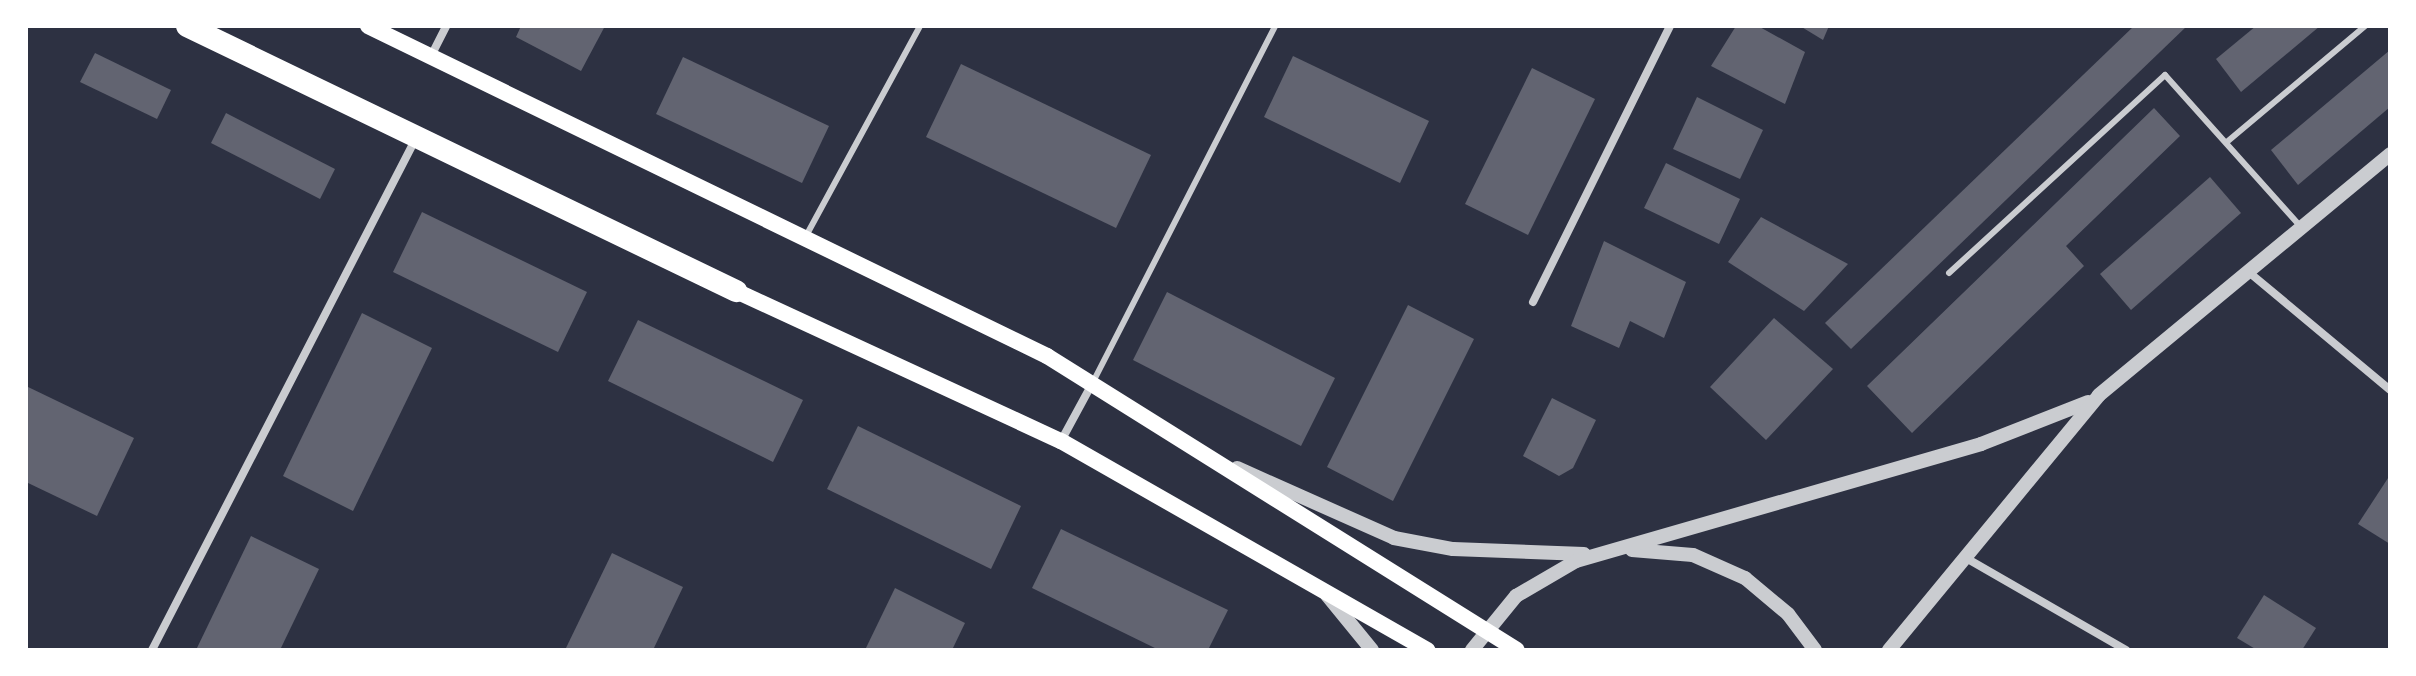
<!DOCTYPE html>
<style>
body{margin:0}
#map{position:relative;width:2416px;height:676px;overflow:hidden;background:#2d3142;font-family:"Fira Sans Condensed",sans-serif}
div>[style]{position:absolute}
.building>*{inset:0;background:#626471}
.service>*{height:6px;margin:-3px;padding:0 3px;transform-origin:3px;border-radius:3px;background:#caccd0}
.minor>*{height:8px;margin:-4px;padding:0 4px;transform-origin:4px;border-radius:4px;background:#caccd0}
.tertiary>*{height:14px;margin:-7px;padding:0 7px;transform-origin:7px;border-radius:7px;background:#caccd0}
.secondary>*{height:16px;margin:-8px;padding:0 8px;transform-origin:8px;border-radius:8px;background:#fff}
.trunk>*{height:22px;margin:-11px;padding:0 11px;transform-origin:11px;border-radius:11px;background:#fff}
span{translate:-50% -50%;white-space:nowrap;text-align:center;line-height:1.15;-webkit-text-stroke:6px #fff;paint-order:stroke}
.frame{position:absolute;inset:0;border:28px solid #fff;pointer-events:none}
</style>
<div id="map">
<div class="building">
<div style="clip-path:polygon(521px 26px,605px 26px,581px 71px,516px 37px)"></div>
<div style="clip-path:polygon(1736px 26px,1758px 26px,1805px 52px,1785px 104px,1711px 66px)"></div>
<div style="clip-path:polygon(1800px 26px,1829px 26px,1823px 40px)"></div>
<div style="clip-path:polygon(2134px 26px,2187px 26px,1851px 349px,1825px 323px)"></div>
<div style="clip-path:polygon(2256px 26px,2320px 26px,2241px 92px,2216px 59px)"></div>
<div style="clip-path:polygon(2390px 50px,2390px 107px,2298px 185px,2271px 150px)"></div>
<div style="clip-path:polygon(95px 53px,171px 90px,157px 119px,80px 82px)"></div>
<div style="clip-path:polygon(1293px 56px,1429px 121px,1400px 183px,1264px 117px)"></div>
<div style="clip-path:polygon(683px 57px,829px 126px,802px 183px,656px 114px)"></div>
<div style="clip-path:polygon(961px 64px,1151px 155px,1116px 228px,926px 137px)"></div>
<div style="clip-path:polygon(1532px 68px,1595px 99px,1528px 235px,1465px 204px)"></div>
<div style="clip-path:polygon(1697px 97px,1763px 130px,1740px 179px,1673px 149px)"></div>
<div style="clip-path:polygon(2154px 108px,2180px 136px,2066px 246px,2084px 266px,1912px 433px,1867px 386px)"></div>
<div style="clip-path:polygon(226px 113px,335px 169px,320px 199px,211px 143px)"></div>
<div style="clip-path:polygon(1666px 163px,1740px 199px,1719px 244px,1644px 208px)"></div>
<div style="clip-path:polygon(2210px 177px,2241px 213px,2131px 310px,2100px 274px)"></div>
<div style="clip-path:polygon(422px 212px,587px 292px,558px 352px,393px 272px)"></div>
<div style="clip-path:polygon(1761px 217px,1848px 264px,1804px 311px,1728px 262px)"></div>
<div style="clip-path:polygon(1604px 241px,1686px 282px,1664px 338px,1630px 321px,1619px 348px,1571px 326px)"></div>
<div style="clip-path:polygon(1167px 292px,1335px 378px,1301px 446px,1133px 360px)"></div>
<div style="clip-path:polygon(1408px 305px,1474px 339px,1393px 501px,1327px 467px)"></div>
<div style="clip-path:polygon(362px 313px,432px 348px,353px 511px,283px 476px)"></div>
<div style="clip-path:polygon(1774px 318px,1833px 369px,1766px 440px,1710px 387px)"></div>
<div style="clip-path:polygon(638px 320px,803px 400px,773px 462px,608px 381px)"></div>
<div style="clip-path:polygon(26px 386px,134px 438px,97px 516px,26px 482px)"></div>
<div style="clip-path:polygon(1552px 398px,1596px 420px,1573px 468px,1559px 476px,1523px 456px)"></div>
<div style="clip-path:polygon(858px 426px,1021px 506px,991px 569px,827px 489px)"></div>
<div style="clip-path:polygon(2390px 475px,2390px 544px,2358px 524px)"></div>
<div style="clip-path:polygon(1061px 529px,1228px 610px,1208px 650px,1159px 650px,1032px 588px)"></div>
<div style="clip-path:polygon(251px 536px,319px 569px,280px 650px,196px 650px)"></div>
<div style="clip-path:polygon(612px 553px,683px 587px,653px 650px,565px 650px)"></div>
<div style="clip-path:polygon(895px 588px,965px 623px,952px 650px,865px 650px)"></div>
<div style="clip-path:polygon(2264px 595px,2316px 628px,2302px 650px,2257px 650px,2237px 638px)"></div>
</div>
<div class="service">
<div style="left:2228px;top:141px;width:179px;rotate:-40deg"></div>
<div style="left:806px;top:236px;width:239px;rotate:-61.5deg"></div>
<div style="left:1949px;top:273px;width:293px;rotate:-42.5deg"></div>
<div style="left:2165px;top:75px;width:205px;rotate:48.2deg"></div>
<div style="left:1092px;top:384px;width:402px;rotate:-62.9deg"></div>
</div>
<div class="minor">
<div style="left:430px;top:58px;width:36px;rotate:-63deg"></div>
<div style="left:2251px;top:274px;width:181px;rotate:39.8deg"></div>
<div style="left:1533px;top:302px;width:308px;rotate:-63.6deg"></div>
<div style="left:1061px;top:441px;width:65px;rotate:-61.5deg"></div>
<div style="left:1966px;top:558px;width:185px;rotate:29.9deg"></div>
<div style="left:152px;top:650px;width:572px;rotate:-62.72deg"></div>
</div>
<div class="tertiary">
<div style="left:1237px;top:468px;width:172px;rotate:24deg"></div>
<div style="left:1394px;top:538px;width:60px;rotate:10.6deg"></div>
<div style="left:1453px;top:549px;width:131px;rotate:2.2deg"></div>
<div style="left:1632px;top:550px;width:61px;rotate:4.7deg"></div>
<div style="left:1693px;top:555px;width:57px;rotate:23.9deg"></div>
<div style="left:1745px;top:578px;width:56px;rotate:39.9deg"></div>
<div style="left:1788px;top:614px;width:45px;rotate:53.1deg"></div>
<div style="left:1327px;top:595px;width:71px;rotate:50.7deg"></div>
<div style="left:1472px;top:650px;width:70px;rotate:-50.8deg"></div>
<div style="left:1516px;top:596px;width:69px;rotate:-30.3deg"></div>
<div style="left:1576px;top:561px;width:422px;rotate:-16.1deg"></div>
<div style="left:1981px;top:444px;width:115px;rotate:-21.4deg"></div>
<div style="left:1889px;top:650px;width:330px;rotate:-50.5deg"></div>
<div style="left:2099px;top:395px;width:378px;rotate:-39.6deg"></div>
</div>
<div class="secondary">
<div style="left:368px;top:26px;width:755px;rotate:25.92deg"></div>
<div style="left:1047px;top:356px;width:554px;rotate:32.03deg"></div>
<div style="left:736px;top:291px;width:358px;rotate:24.8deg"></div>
<div style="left:1061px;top:441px;width:422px;rotate:29.7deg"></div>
</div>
<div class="trunk">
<div style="left:187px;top:26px;width:610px;rotate:25.77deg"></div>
</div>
<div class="frame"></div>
</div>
